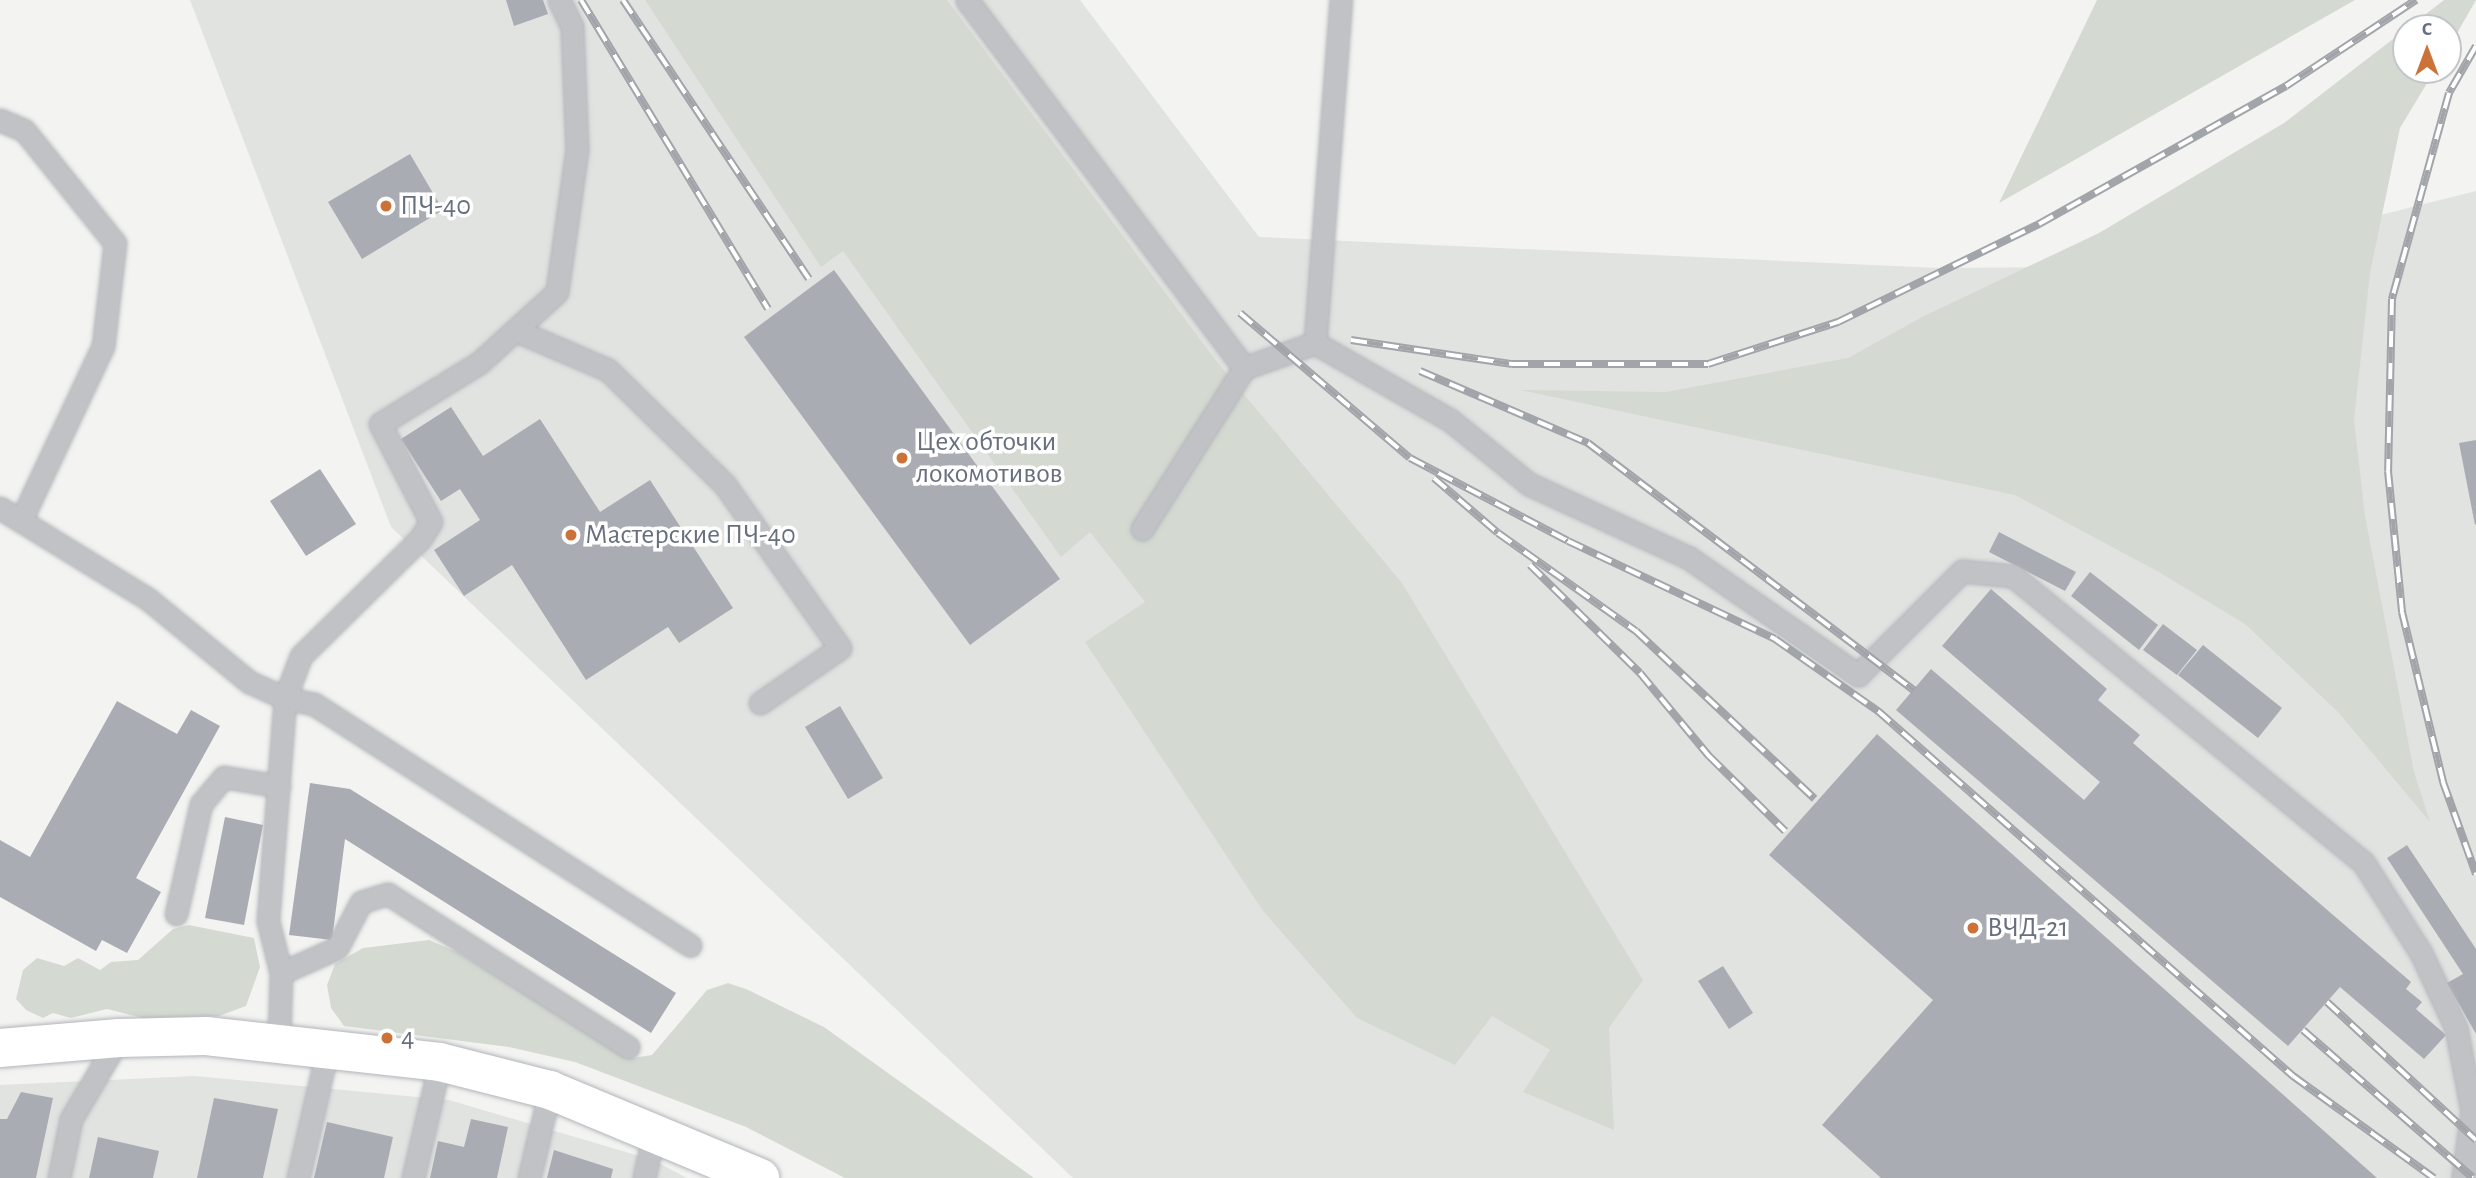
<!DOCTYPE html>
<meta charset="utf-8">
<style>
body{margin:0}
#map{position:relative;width:2476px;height:1178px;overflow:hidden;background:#f3f4f1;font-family:"Alegreya Sans",sans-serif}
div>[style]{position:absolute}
.built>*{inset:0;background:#e1e3e1}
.green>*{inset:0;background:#d4dad2}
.building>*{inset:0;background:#a9adb3}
.roads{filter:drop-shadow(0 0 2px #b2b5ba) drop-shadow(0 0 2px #b2b5ba)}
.lane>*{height:21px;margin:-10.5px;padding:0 10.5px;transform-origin:10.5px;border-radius:10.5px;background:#c0c2c5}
.secondary>*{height:38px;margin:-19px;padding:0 19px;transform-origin:19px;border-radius:19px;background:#fff}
.rail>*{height:8px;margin-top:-4px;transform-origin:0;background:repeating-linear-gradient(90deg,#fff 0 16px,#a1a5aa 0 32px);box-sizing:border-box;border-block:2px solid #a1a5aa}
.dots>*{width:19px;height:19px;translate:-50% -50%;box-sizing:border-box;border:4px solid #fff;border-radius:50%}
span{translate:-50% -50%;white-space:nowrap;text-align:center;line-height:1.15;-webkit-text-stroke:7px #fff;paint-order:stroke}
.poi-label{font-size:28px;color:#67707e}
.left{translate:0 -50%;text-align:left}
.north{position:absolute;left:2392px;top:14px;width:70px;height:70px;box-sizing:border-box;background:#fff;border:2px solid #c2c6cb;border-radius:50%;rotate:0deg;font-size:19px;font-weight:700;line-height:28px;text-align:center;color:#67707e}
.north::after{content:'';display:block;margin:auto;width:24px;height:32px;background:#cc7238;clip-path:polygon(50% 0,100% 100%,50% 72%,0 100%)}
</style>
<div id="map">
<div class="built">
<div style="clip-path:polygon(190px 0,1080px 0,1259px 237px,1939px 268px,2177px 266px,2476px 191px,2476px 1178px,1073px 1178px,391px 527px)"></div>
<div style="clip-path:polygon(195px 1076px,449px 1100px,653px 1160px,687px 1178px,0 1178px,0 1085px)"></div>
</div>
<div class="green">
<div style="clip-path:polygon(645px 0,947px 0,1217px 362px,1402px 583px,1643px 980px,1609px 1028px,1614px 1130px,1523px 1092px,1550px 1050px,1492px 1016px,1455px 1065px,1357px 1018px,1263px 911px,1085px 642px,1145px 602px,1090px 532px,1061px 557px,843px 251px,821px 267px)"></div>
<div style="clip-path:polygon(2097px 0,2355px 0,1999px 203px)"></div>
<div style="clip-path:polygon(2444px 0,2476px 0,2448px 49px,2448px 28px,2408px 28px)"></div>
<div style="clip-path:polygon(2406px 29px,2406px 70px,2435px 70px,2400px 128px,2370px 273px,2354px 420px,2365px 516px,2414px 772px,2430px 822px,2339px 713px,2245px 624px,2157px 571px,2015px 495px,1520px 390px,1666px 392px,1848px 358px,1924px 316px,2099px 233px,2284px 123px)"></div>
<div style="clip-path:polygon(189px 925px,254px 938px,260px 967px,246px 1006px,219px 1016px,143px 1018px,107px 1009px,71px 1018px,53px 1013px,43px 1018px,26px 1010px,16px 999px,23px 970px,37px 958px,64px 966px,78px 958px,100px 970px,111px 962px,138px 960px,173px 929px)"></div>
<div style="clip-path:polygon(429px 940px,457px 952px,632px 1058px,652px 1055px,707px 990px,728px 983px,746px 989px,824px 1027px,1034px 1178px,845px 1178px,746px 1127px,575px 1062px,509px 1047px,344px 1026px,331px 1008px,327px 985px,335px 964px,363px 948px)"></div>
</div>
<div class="building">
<div style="clip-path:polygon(506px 0,543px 0,548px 14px,514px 26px)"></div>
<div style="clip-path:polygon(410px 154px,443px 210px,362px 259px,328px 202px)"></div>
<div style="clip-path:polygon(834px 270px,1060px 579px,970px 645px,744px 337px)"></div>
<div style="clip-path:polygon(451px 407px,483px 456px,540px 419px,600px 512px,650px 480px,733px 608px,679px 643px,668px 627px,586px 680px,512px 565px,464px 596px,434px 550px,480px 520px,460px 489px,441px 501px,401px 439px)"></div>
<div style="clip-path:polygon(2476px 440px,2476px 524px,2475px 525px,2459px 443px)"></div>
<div style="clip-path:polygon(320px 469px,356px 524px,306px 556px,270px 501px)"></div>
<div style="clip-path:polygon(1999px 532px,2076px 572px,2065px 591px,1989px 552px)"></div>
<div style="clip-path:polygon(2090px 572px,2158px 625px,2139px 650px,2071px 596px)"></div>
<div style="clip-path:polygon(1991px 589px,2107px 689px,2098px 700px,2140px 735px,2133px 743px,2411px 982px,2406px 989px,2422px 1002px,2416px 1009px,2446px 1035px,2424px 1059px,2340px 987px,2288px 1046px,1896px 710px,1931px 669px,2084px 800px,2100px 782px,1942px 646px)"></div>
<div style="clip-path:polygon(2163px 624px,2197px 650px,2177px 675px,2143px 650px)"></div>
<div style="clip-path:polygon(2203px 645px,2282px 708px,2258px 738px,2178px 675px)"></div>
<div style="clip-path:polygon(117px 701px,177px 734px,191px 710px,220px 726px,136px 878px,161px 892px,127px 953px,102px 940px,96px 951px,0 897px,0 840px,30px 857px)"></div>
<div style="clip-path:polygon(840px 706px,883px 778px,848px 799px,805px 727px)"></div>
<div style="clip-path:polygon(1877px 734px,2377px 1178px,1881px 1178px,1822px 1125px,1933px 1000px,1769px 855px)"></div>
<div style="clip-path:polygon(310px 783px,350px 789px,676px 993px,651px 1033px,345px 839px,332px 940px,289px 935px)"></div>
<div style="clip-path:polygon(225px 817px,263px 825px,244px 925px,205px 918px)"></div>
<div style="clip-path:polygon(2407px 845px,2476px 949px,2476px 1034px,2447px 983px,2463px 974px,2387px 858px)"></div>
<div style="clip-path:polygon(1723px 966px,1753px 1013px,1729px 1029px,1698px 981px)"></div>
<div style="clip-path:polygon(21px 1092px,53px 1098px,36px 1178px,0 1178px,0 1119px,7px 1119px)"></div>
<div style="clip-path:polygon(214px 1098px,278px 1109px,263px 1178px,197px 1178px)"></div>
<div style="clip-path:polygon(471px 1119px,508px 1127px,497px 1178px,430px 1178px,438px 1141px,464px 1147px)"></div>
<div style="clip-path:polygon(327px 1122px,393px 1137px,384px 1178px,314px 1178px)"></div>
<div style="clip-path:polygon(98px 1137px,159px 1151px,153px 1178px,89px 1178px)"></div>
<div style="clip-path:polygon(554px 1150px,613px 1169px,611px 1178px,547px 1178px)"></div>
</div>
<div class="roads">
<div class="lane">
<div style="left:559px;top:0;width:30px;rotate:64deg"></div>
<div style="left:572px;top:27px;width:122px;rotate:87.7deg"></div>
<div style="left:577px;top:149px;width:144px;rotate:98deg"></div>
<div style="left:557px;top:292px;width:105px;rotate:137.7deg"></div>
<div style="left:479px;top:363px;width:116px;rotate:148.4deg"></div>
<div style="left:380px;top:424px;width:110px;rotate:62.5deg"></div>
<div style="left:431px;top:522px;width:20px;rotate:123deg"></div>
<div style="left:420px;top:539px;width:167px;rotate:135.5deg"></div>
<div style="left:301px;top:656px;width:45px;rotate:110.9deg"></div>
<div style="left:285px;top:698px;width:30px;rotate:12deg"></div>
<div style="left:314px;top:704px;width:447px;rotate:32.7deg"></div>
<div style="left:967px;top:0;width:461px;rotate:53deg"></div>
<div style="left:1244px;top:368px;width:75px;rotate:-19.4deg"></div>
<div style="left:1315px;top:343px;width:155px;rotate:29.7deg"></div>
<div style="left:1450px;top:420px;width:102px;rotate:39deg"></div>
<div style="left:1529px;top:484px;width:176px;rotate:24.8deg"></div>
<div style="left:1689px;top:558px;width:206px;rotate:34.7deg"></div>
<div style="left:1858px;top:675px;width:147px;rotate:-45deg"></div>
<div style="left:1962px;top:571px;width:51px;rotate:5.6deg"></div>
<div style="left:2013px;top:576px;width:452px;rotate:39.3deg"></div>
<div style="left:2363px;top:862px;width:108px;rotate:57.5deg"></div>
<div style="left:2421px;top:953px;width:83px;rotate:65deg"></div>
<div style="left:2456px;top:1028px;width:85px;rotate:79.1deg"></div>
<div style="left:2472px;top:1111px;width:68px;rotate:97.7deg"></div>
<div style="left:0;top:120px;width:26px;rotate:23deg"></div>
<div style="left:24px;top:130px;width:145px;rotate:51.2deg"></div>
<div style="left:115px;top:243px;width:104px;rotate:96.6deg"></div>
<div style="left:103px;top:346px;width:192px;rotate:115.2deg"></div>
<div style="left:515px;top:330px;width:101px;rotate:23.3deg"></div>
<div style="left:608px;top:370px;width:164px;rotate:44.5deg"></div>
<div style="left:725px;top:485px;width:199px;rotate:54.8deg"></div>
<div style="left:840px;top:648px;width:97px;rotate:145.5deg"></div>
<div style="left:1315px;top:343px;width:344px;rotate:-85.7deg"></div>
<div style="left:0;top:508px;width:174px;rotate:31.6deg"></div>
<div style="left:148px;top:599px;width:131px;rotate:39.4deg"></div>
<div style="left:249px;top:682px;width:39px;rotate:24deg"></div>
<div style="left:285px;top:698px;width:224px;rotate:94.4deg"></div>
<div style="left:268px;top:921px;width:54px;rotate:76deg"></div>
<div style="left:281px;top:973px;width:69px;rotate:91.7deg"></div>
<div style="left:1142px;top:529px;width:191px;rotate:-57.6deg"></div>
<div style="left:176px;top:914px;width:113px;rotate:-77.2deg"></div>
<div style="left:201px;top:804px;width:35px;rotate:-50deg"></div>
<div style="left:224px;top:777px;width:56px;rotate:9.3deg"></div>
<div style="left:281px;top:973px;width:61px;rotate:-24.1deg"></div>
<div style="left:337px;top:948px;width:52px;rotate:-62.4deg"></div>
<div style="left:361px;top:902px;width:28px;rotate:-17deg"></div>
<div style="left:388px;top:894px;width:285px;rotate:32.5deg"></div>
<div style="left:59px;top:1178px;width:60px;rotate:-78.5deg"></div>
<div style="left:71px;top:1119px;width:94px;rotate:-59.3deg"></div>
<div style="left:298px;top:1178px;width:134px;rotate:-77.1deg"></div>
<div style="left:413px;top:1178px;width:119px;rotate:-76.9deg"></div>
<div style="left:529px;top:1178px;width:90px;rotate:-76.6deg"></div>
<div style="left:644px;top:1178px;width:46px;rotate:-77.5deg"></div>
</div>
<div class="secondary">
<div style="left:0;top:1048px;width:119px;rotate:-4.8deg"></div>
<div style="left:119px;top:1038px;width:87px;rotate:-1.3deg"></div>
<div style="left:206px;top:1036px;width:235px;rotate:6.3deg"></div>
<div style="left:440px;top:1062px;width:114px;rotate:14.3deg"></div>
<div style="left:550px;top:1090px;width:228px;rotate:22.7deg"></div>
</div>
</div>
<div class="rail">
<div style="left:581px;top:0;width:361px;rotate:58.8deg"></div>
<div style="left:623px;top:0;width:335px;rotate:56.3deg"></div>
<div style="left:2476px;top:46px;width:54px;rotate:119.9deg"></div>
<div style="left:2449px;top:93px;width:214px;rotate:105.5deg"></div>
<div style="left:2392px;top:299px;width:172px;rotate:91.3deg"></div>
<div style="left:2388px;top:471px;width:142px;rotate:84.3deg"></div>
<div style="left:2402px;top:612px;width:175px;rotate:76.4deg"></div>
<div style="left:2443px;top:782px;width:98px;rotate:70.3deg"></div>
<div style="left:1240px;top:313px;width:223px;rotate:40.5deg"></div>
<div style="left:1410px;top:458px;width:178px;rotate:27.7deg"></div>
<div style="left:1568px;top:541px;width:229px;rotate:25.3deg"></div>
<div style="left:1775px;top:639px;width:126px;rotate:35deg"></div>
<div style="left:1878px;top:711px;width:553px;rotate:41.33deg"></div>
<div style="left:2293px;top:1076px;width:174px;rotate:35.9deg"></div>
<div style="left:1351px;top:340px;width:163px;rotate:8.5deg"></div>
<div style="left:1512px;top:364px;width:196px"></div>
<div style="left:1708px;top:364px;width:137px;rotate:-17.9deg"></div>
<div style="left:1838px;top:322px;width:224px;rotate:-26deg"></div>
<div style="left:2039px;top:224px;width:283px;rotate:-29.2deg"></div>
<div style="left:2286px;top:86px;width:156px;rotate:-33.5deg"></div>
<div style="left:1420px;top:371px;width:183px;rotate:23.2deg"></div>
<div style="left:1588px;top:443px;width:409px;rotate:37.2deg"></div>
<div style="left:1434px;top:478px;width:84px;rotate:40.7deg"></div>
<div style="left:1498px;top:533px;width:169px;rotate:35.4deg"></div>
<div style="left:1636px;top:631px;width:245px;rotate:43.2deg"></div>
<div style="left:1530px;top:565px;width:154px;rotate:44.5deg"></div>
<div style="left:1640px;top:673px;width:108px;rotate:50.3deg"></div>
<div style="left:1709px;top:756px;width:107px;rotate:44.6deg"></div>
<div style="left:2327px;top:1002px;width:203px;rotate:42.8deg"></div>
<div style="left:2303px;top:1030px;width:225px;rotate:41deg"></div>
</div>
<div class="dots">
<div style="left:386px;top:206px;background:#cc7238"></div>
<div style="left:902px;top:458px;background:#cc7238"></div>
<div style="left:571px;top:535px;background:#cc7238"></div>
<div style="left:1973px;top:928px;background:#cc7238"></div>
<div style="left:387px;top:1038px;background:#cc7238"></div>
</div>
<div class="poi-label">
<span class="left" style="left:400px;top:206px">ПЧ-40</span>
<span class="left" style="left:916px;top:458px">Цех обточки<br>локомотивов</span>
<span class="left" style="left:585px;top:535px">Мастерские ПЧ-40</span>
<span class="left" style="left:1987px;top:928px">ВЧД-21</span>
<span class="left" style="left:401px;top:1038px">4</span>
</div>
<div class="north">С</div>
</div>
